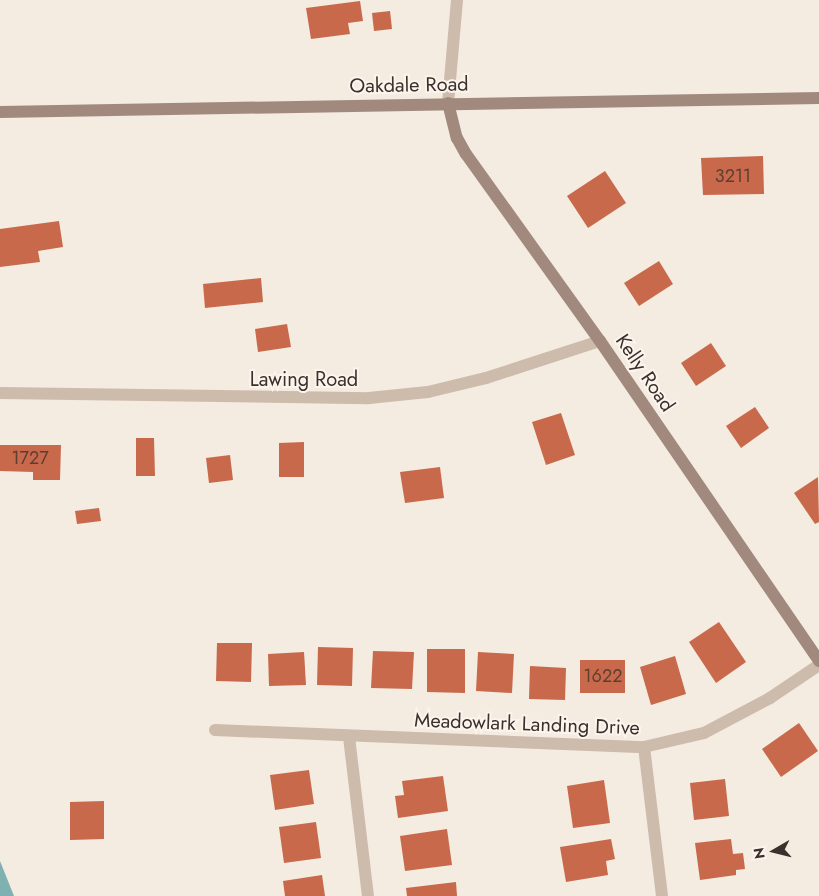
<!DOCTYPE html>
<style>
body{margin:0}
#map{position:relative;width:819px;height:896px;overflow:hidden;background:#f4ebe1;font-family:Jost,sans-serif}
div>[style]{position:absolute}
.water>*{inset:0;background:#7fb0b2}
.building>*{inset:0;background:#c8694b}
.street>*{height:12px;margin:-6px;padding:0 6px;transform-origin:6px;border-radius:6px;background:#cdbbac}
.secondary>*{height:12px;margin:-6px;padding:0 6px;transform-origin:6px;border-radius:6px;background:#a18a7d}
span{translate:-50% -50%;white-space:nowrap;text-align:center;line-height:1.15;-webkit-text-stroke:4px #fbf5ee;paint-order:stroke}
.number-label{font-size:18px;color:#5e3e33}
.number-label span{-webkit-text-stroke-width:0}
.street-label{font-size:20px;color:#3b302b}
.north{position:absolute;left:749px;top:826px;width:50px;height:50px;-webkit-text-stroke:4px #fbf5ee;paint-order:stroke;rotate:262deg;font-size:14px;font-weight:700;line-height:20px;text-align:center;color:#3b302b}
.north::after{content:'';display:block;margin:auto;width:18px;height:22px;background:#3b302b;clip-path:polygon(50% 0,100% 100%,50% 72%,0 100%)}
</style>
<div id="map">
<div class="water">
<div style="clip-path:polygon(0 861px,14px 896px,0 896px)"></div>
</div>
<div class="building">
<div style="clip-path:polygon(360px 1px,363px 21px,348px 23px,350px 34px,311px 39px,306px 8px)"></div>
<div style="clip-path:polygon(390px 11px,392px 29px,374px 31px,372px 13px)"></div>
<div style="clip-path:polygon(763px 156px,764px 194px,703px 195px,701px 158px)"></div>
<div style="clip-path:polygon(605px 171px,626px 203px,588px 228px,567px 196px)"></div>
<div style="clip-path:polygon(59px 221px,63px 247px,38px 251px,40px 262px,0 267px,0 229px)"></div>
<div style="clip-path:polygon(659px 261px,673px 284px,639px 306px,624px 283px)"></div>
<div style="clip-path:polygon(261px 278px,263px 302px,205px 308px,203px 284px)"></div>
<div style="clip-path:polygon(287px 324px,291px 347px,258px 352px,255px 329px)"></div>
<div style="clip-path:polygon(711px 343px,726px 366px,696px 386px,681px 363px)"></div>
<div style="clip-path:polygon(755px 407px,769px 428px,741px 448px,726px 426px)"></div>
<div style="clip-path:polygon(561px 413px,575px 455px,546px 465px,532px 422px)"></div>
<div style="clip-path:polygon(136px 438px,154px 438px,155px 476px,136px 476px)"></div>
<div style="clip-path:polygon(304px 442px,304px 477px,279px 477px,279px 443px)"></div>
<div style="clip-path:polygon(0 445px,61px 445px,60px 480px,33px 480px,33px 472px,0 471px)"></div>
<div style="clip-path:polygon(230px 455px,233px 480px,209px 483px,206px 458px)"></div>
<div style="clip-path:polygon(440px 467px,444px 498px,405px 503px,400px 472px)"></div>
<div style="clip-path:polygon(818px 477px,819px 522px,815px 524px,794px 493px)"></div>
<div style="clip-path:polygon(99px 508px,101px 521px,77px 524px,75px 511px)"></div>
<div style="clip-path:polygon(719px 622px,746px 662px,716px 683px,689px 642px)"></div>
<div style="clip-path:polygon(217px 643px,252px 643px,251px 682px,216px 681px)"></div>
<div style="clip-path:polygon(318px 647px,353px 648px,352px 686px,317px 685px)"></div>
<div style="clip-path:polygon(427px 649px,465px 649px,465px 693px,427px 692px)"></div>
<div style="clip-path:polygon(373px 651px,414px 652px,412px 689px,371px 688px)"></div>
<div style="clip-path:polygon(304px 652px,306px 685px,269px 686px,268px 654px)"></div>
<div style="clip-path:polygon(478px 652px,514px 654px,512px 693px,476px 691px)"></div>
<div style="clip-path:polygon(675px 656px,686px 694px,651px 705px,640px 667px)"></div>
<div style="clip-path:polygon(580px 660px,625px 660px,625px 693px,580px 693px)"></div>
<div style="clip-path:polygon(530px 666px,566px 668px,565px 700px,529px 699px)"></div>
<div style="clip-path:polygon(799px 723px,818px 751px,781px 777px,762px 749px)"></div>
<div style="clip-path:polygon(309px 770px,314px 804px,275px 810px,270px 775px)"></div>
<div style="clip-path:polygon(443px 776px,448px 811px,398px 818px,395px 796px,404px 795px,402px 781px)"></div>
<div style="clip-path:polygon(725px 779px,729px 816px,694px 820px,690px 783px)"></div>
<div style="clip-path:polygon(604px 780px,610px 823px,573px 828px,567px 786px)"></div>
<div style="clip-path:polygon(104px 801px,104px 839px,70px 840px,70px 802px)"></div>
<div style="clip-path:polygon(316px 822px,321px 858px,284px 863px,279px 827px)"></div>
<div style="clip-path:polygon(447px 829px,452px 865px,405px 871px,400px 836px)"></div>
<div style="clip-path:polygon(611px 839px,615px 859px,606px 861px,608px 875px,566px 882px,560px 847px)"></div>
<div style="clip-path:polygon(731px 839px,733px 854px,743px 853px,745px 869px,736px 870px,736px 875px,700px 880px,695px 843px)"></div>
<div style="clip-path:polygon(322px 875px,325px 896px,285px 896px,283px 881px)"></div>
<div style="clip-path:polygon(456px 882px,457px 896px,407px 896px,406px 888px)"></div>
</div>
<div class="street">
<div style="left:448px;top:103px;width:103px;rotate:-85deg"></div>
<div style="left:0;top:393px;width:369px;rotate:0.8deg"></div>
<div style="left:369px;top:398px;width:59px;rotate:-5.8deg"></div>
<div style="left:428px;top:392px;width:60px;rotate:-13.6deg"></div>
<div style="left:486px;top:378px;width:120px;rotate:-18deg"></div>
<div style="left:215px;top:730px;width:429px;rotate:2.3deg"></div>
<div style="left:644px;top:747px;width:62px;rotate:-13.1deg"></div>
<div style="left:704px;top:733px;width:75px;rotate:-27.9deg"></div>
<div style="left:770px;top:698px;width:59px;rotate:-34deg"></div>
<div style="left:349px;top:737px;width:160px;rotate:83.2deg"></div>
<div style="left:644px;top:747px;width:150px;rotate:83.1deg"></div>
</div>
<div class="secondary">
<div style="left:448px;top:103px;width:36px;rotate:76deg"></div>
<div style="left:457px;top:138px;width:18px;rotate:61deg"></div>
<div style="left:466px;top:154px;width:230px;rotate:54.4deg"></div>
<div style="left:600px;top:341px;width:388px;rotate:55.6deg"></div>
<div style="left:0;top:112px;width:819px;rotate:-0.98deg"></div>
</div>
<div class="number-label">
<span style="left:733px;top:176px">3211</span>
<span style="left:30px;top:458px">1727</span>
<span style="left:603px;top:676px">1622</span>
</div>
<div class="street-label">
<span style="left:409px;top:85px;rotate:-1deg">Oakdale Road</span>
<span style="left:645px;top:373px;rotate:56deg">Kelly Road</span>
<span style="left:304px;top:379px">Lawing Road</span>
<span style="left:527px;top:724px;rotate:2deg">Meadowlark Landing Drive</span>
</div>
<div class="north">N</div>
</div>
